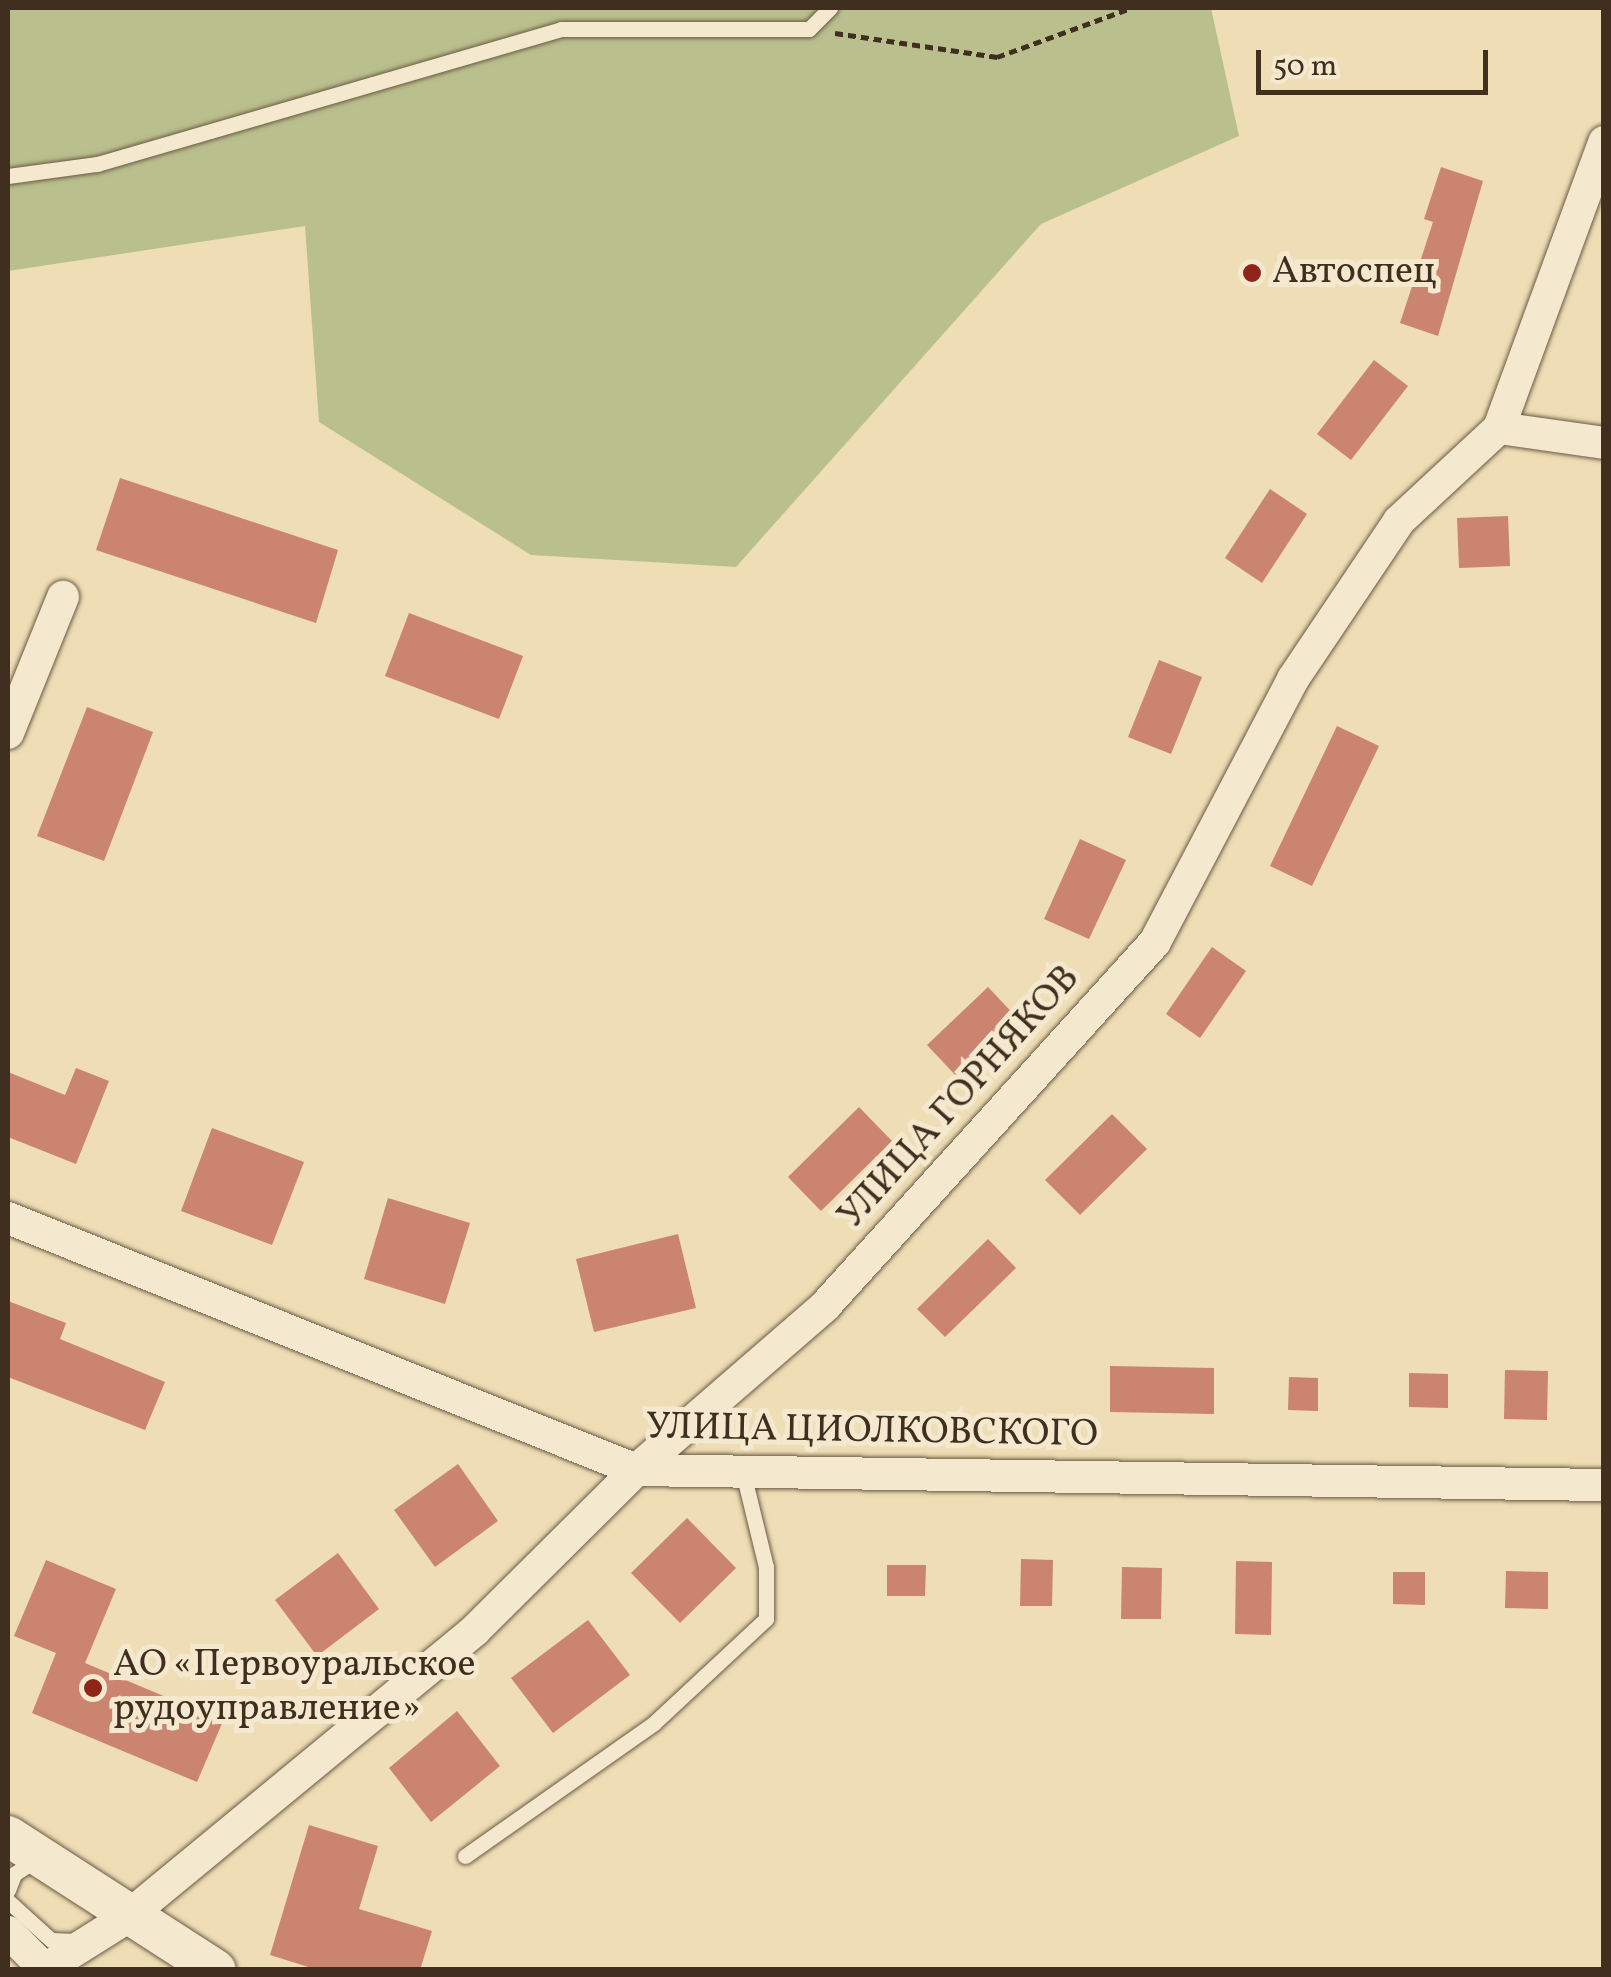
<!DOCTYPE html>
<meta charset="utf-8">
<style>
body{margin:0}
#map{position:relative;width:1611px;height:1977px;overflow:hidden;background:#eeddb5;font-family:Vollkorn,serif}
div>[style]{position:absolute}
.green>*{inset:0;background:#b9c08d}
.building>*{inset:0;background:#cb846f}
.path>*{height:5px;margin-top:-2.5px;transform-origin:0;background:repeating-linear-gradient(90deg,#402f1f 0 8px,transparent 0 13px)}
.roads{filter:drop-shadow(0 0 2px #6c5a44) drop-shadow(0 0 2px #6c5a44)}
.service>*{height:15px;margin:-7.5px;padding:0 7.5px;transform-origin:7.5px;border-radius:7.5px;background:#f4e9cf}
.minor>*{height:32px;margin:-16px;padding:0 16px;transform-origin:16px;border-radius:16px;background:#f4e9cf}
.tertiary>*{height:40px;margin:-20px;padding:0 20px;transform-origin:20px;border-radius:20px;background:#f4e9cf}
.dots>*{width:28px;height:28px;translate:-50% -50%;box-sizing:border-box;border:5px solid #f4e9cf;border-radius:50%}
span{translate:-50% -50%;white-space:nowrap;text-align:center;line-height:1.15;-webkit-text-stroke:10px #f4e9cf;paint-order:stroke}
.poi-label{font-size:38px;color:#402f1f}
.left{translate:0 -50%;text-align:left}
.street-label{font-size:38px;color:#402f1f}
.frame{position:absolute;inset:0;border:10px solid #402f1f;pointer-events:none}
.scale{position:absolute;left:1256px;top:50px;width:232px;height:45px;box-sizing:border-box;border:5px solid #402f1f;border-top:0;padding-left:12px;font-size:30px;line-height:35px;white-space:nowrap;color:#402f1f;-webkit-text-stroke:8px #f4e9cf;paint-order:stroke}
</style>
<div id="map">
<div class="green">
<div style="clip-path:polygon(8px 8px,1211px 8px,1239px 136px,1041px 224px,736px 567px,531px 555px,319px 422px,305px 226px,8px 271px)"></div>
</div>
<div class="building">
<div style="clip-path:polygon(1441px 167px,1483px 181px,1438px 336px,1400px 323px,1433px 222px,1424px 219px)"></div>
<div style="clip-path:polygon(1374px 360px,1408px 386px,1351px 460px,1317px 434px)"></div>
<div style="clip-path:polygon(120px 478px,338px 550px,316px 623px,96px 550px)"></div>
<div style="clip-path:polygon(1270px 489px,1307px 514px,1262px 583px,1225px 558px)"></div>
<div style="clip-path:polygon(1508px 516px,1510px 566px,1459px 568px,1457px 518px)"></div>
<div style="clip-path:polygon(409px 613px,523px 656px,499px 719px,385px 676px)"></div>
<div style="clip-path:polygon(1159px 660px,1202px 677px,1171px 754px,1128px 737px)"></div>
<div style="clip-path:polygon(87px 707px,153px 732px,104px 861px,37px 836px)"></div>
<div style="clip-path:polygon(1337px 726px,1379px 746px,1312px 886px,1270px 866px)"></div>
<div style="clip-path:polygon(1080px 839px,1126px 860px,1089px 939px,1044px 919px)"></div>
<div style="clip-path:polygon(1212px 947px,1246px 971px,1200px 1038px,1166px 1014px)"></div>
<div style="clip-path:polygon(988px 987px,1020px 1021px,959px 1079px,927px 1045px)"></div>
<div style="clip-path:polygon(76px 1068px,109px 1081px,76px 1164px,8px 1137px,8px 1072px,65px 1095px)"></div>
<div style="clip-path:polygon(859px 1107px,892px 1141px,821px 1211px,788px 1177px)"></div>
<div style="clip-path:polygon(1112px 1114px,1147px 1149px,1080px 1215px,1045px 1180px)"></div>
<div style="clip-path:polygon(212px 1128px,304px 1162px,272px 1245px,181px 1211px)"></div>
<div style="clip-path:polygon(388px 1198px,470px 1223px,445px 1304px,364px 1279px)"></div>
<div style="clip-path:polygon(678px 1234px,696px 1308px,594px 1332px,576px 1259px)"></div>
<div style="clip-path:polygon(988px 1239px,1016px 1268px,945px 1337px,917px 1309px)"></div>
<div style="clip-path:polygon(8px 1301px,66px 1323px,60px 1339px,165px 1382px,145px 1430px,8px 1377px)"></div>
<div style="clip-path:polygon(1110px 1366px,1214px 1368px,1214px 1414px,1110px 1412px)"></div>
<div style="clip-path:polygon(1505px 1370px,1548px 1371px,1547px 1420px,1504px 1419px)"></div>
<div style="clip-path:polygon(1409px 1373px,1448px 1374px,1448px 1408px,1409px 1407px)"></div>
<div style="clip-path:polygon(1289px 1377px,1318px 1378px,1318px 1411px,1288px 1410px)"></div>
<div style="clip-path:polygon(458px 1464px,498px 1521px,435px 1567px,394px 1510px)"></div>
<div style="clip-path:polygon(687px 1518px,736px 1568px,680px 1623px,631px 1573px)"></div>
<div style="clip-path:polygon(338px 1553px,379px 1609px,317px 1656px,275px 1600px)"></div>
<div style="clip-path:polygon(1021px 1559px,1053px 1560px,1052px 1606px,1020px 1606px)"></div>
<div style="clip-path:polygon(46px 1560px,116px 1589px,85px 1663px,223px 1721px,197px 1782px,32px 1713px,56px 1653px,14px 1636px)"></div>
<div style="clip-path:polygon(1236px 1561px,1272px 1562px,1271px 1635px,1235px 1634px)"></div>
<div style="clip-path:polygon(887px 1565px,926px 1565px,925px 1596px,887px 1596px)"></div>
<div style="clip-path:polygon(1122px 1567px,1162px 1568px,1161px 1619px,1121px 1619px)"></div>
<div style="clip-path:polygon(1506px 1571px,1548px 1572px,1548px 1609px,1505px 1608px)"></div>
<div style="clip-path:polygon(1393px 1572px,1425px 1572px,1425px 1605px,1393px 1604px)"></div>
<div style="clip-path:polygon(588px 1620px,630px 1675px,553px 1733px,511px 1678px)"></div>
<div style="clip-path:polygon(457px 1711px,500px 1766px,431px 1822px,389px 1768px)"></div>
<div style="clip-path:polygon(309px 1825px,378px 1846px,359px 1909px,432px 1931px,420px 1970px,318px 1970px,270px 1955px)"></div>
</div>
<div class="path">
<div style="left:835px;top:33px;width:164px;rotate:8.4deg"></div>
<div style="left:997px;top:57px;width:143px;rotate:-20.1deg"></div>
</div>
<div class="roads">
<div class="service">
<div style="left:8px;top:176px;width:90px;rotate:-7.7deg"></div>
<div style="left:97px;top:164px;width:483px;rotate:-16.2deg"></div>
<div style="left:561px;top:29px;width:248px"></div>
<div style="left:809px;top:29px;width:30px;rotate:-45deg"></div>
<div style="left:465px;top:1856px;width:231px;rotate:-35.1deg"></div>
<div style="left:654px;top:1723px;width:153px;rotate:-42.9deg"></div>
<div style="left:766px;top:1619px;width:52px;rotate:-90deg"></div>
<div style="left:766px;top:1567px;width:97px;rotate:-103.7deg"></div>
<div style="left:8px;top:1890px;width:17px;rotate:-69deg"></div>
<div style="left:14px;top:1874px;width:30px;rotate:-33deg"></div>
<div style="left:8px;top:1901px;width:58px;rotate:42.2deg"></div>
<div style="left:51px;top:1940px;width:25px;rotate:2deg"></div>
</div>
<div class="minor">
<div style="left:1499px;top:428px;width:106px;rotate:8.1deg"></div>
<div style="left:8px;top:733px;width:147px;rotate:-68deg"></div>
<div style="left:8px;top:1218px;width:677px;rotate:21.86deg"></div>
<div style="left:636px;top:1470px;width:968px;rotate:0.89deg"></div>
<div style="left:8px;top:1932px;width:52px;rotate:45deg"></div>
<div style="left:45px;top:1969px;width:96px;rotate:-32.2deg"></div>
<div style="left:126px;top:1918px;width:452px;rotate:-39.5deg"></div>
<div style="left:475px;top:1630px;width:227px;rotate:-44.8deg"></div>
<div style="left:636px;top:1470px;width:250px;rotate:-40.9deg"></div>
<div style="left:825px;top:1306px;width:491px;rotate:-47.8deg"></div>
<div style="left:1155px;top:942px;width:297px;rotate:-62.3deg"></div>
<div style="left:1293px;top:679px;width:190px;rotate:-56.1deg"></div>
<div style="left:1399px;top:521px;width:137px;rotate:-42.9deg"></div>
<div style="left:1499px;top:428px;width:305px;rotate:-69.8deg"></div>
</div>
<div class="tertiary">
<div style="left:8px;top:1836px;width:247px;rotate:32.8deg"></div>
</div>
</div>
<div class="dots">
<div style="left:1252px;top:273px;background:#8f2418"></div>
<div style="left:93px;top:1688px;background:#8f2418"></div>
</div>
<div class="poi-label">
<span class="left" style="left:1272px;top:273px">Автоспец</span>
<span class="left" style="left:113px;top:1688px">АО «Первоуральское<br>рудоуправление»</span>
</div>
<div class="street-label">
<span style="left:960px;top:1098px;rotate:-48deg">УЛИЦА ГОРНЯКОВ</span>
<span style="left:872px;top:1432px;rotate:1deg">УЛИЦА ЦИОЛКОВСКОГО</span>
</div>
<div class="frame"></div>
<div class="scale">50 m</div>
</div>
